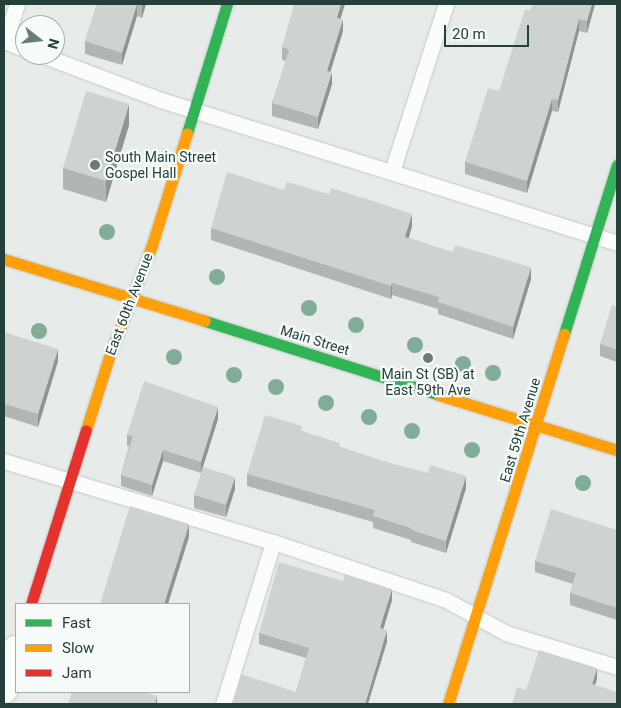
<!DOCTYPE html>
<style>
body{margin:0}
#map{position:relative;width:621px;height:708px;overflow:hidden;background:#e7ecea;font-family:Roboto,sans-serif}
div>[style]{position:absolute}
.roads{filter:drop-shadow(0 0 1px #c4c9c7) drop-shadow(0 0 1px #c4c9c7)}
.lane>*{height:15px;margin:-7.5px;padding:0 7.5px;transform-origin:7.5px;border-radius:7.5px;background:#fbfcfc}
.street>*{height:28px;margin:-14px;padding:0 14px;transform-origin:14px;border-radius:14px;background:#fbfcfc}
.fast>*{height:11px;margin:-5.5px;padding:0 5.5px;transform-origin:5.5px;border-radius:5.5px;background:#30b455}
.slow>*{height:11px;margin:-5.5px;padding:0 5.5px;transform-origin:5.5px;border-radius:5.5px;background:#ff9f0a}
.jam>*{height:11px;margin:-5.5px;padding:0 5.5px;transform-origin:5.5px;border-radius:5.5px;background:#e5322d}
.trees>*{width:16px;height:16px;margin:-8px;border-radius:50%;background:#81ac96}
.wall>*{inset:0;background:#b1b5b4}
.shaded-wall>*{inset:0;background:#909492}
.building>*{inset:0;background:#ced3d1}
.dots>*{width:14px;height:14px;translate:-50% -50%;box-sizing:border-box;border:2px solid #f6faf8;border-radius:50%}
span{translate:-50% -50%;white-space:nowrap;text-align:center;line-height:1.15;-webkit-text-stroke:4.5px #f6faf8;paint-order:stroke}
.poi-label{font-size:14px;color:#24403b}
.left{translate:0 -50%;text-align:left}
.street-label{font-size:14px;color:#24403b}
.frame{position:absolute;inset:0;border:5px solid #24403b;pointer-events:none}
.legend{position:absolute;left:15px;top:603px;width:175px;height:90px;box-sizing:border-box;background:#f6faf8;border:1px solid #a2b0ac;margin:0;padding:6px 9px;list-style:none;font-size:15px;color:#24403b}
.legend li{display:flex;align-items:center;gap:10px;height:25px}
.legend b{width:25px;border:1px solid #a2b0ac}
.north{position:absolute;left:15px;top:15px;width:50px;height:50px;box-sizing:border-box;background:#f6faf8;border:1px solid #a2b0ac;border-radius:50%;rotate:106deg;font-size:14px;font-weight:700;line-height:20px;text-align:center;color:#24403b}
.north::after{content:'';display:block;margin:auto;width:18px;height:22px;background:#687c78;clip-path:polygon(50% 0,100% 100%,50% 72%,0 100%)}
.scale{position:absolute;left:444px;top:25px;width:85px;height:22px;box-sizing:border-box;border:2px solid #24403b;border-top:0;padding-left:6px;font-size:15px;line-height:18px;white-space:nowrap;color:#24403b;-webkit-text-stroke:4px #f6faf8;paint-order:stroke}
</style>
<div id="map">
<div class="roads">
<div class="lane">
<div style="left:4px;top:41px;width:22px;rotate:21deg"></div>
<div style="left:5px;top:41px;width:39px;rotate:-72deg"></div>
<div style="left:42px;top:55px;width:127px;rotate:20.7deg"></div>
<div style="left:161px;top:100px;width:478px;rotate:17.4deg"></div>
<div style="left:392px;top:171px;width:176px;rotate:-72.1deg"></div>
<div style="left:4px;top:461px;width:281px;rotate:16.8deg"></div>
<div style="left:273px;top:542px;width:182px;rotate:18.5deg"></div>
<div style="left:446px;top:600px;width:68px;rotate:28.8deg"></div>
<div style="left:506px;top:633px;width:116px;rotate:17deg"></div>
<div style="left:223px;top:704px;width:170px;rotate:-72.8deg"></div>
</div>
<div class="street">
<div style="left:4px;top:689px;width:41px;rotate:-72.9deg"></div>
</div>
<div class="fast">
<div style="left:187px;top:133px;width:135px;rotate:-72.8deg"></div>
<div style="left:205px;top:321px;width:245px;rotate:17.5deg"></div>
<div style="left:564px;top:334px;width:177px;rotate:-72.6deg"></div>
</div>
<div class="slow">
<div style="left:4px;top:259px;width:210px;rotate:17.1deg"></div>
<div style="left:439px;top:395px;width:186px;rotate:17.2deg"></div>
<div style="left:86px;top:430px;width:80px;rotate:-72.5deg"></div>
<div style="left:110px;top:354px;width:117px;rotate:-68.9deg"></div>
<div style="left:152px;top:245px;width:117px;rotate:-72.6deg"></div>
<div style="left:448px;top:704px;width:388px;rotate:-72.6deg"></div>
</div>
<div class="jam">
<div style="left:31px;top:604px;width:182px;rotate:-72.5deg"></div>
</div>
</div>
<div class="trees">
<div style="left:107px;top:232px"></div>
<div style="left:217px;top:277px"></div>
<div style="left:309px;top:308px"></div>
<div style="left:356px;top:325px"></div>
<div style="left:39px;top:331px"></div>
<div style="left:415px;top:345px"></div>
<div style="left:174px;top:357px"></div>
<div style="left:463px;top:364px"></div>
<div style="left:493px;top:373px"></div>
<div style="left:234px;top:375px"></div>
<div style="left:276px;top:387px"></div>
<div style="left:326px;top:403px"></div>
<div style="left:369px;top:417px"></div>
<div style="left:412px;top:431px"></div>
<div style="left:472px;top:450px"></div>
<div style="left:583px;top:483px"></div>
</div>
<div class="wall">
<div style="clip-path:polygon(97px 4px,146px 4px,142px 18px,137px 16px,122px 65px,85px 54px,85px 41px)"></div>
<div style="clip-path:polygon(298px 4px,345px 4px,340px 19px,343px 31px,330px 72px,332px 84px,318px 129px,272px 116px,272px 103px,286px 61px,282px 60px,282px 47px)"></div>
<div style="clip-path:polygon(533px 4px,595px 4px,587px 33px,579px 31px,558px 112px,552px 111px,527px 193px,465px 174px,465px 162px,499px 91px)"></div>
<div style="clip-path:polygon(129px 125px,106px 202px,63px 189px,63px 168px)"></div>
<div style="clip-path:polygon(284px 190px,412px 226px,409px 238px,531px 279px,513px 339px,438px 314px,438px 309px,392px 295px,391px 299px,211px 240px,211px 228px)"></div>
<div style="clip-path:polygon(617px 307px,617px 362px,600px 356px,600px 344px)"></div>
<div style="clip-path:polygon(4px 332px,58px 361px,38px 427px,4px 416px)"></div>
<div style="clip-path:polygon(218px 419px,201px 473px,163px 461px,152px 496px,121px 486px,121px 475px,129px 446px,127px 446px,127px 435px)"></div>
<div style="clip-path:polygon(302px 431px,340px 447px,466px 488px,446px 553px,411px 542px,411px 540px,373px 528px,373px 522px,247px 486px,247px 474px)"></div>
<div style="clip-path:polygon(235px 489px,226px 517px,194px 508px,194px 495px)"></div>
<div style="clip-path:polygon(617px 530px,617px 620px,570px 605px,570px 593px,573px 584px,535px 572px,535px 561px)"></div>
<div style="clip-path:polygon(392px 600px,383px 629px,387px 642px,296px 692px,306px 658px,259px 644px,259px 633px)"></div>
</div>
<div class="shaded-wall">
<div style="clip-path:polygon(137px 4px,137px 16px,122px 65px,122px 53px)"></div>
<div style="clip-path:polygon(143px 4px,146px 4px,142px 18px,142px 5px)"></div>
<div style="clip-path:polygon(341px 4px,345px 4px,337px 30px,337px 18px)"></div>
<div style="clip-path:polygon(592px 4px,595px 4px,587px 33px,587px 21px)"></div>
<div style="clip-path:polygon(343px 19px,343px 31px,327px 83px,327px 71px)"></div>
<div style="clip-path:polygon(579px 19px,579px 31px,558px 112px,558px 100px)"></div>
<div style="clip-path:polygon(332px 72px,332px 84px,318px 129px,318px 117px)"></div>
<div style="clip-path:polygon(552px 99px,552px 111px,527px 193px,527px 181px)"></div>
<div style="clip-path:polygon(129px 104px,129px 125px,106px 202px,106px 181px)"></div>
<div style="clip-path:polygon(412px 214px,412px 226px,405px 250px,405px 237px)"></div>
<div style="clip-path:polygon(531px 267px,531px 279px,513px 339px,513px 327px)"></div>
<div style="clip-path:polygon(392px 283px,392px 295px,391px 299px,391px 286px)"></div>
<div style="clip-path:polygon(58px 349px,58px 361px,38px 427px,38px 414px)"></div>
<div style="clip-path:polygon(218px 407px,218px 419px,201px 473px,201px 462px)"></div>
<div style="clip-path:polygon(163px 450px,163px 461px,152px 496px,152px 485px)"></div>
<div style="clip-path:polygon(466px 476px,466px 488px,446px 553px,446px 541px)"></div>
<div style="clip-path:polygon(235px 477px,235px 489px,226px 517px,226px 505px)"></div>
<div style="clip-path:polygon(189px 524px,189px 537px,168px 604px,164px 604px)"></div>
<div style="clip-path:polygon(392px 589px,392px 600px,380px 640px,380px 628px)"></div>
<div style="clip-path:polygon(387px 630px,387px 642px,368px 704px,365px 704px)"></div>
<div style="clip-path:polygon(597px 668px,597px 679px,592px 695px,592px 684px)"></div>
<div style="clip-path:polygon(157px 696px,157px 704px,155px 704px)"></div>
</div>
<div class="building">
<div style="clip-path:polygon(97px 4px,143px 4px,142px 5px,137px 4px,122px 53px,85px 41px)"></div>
<div style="clip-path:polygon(294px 4px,297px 5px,298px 4px,341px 4px,337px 18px,343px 19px,327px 71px,332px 72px,318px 117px,272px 103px,289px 50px,282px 47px)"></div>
<div style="clip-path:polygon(533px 4px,592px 4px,587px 21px,579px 19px,558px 100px,552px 99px,527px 181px,465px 162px,488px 88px,499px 91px,525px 9px,531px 11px)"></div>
<div style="clip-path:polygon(86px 91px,129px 104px,106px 181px,63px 168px)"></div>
<div style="clip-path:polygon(227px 172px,284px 190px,287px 182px,329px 194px,331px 188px,370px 200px,412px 214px,405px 237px,453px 252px,455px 245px,531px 267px,513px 327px,438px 302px,439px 297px,392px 283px,391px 286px,211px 228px)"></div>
<div style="clip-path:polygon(612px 305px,617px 307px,617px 350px,600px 344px)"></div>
<div style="clip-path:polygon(4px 332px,58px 349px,38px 414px,4px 404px)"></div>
<div style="clip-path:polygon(144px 381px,218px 407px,201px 462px,163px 450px,152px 485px,121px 475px,133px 436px,127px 435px)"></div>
<div style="clip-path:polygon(265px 415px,302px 426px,301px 431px,340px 443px,339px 447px,390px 463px,428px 473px,430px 465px,466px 476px,446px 541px,411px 530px,411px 528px,373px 516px,375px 510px,247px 474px)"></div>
<div style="clip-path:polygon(203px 467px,235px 477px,226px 505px,194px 495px)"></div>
<div style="clip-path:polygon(130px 506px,189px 524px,164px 604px,100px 604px)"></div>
<div style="clip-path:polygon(551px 509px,617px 530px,617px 608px,570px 593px,576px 573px,535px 561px)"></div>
<div style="clip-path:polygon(279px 562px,343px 581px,345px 574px,392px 589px,380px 628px,387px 630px,365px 704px,233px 704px,241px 674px,296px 692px,309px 648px,259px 633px)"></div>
<div style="clip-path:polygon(539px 650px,597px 668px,592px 684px,617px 692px,617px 704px,512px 704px,517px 687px,526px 690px)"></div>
<div style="clip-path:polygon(72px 692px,145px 692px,157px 696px,155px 704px,68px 704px)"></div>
</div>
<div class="dots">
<div style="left:95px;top:165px;background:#687c78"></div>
<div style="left:428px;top:358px;background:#687c78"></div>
</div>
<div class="poi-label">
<span class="left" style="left:105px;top:165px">South Main Street<br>Gospel Hall</span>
<span style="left:428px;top:382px">Main St (SB) at<br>East 59th Ave</span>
</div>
<div class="street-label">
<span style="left:129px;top:304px;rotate:-69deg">East 60th Avenue</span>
<span style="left:315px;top:340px;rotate:17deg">Main Street</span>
<span style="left:520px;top:430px;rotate:-73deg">East 59th Avenue</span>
</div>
<div class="frame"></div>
<ul class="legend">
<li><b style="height:6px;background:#30b455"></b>Fast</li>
<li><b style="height:6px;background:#ff9f0a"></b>Slow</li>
<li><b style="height:6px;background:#e5322d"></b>Jam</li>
</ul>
<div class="north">N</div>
<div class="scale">20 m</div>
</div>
